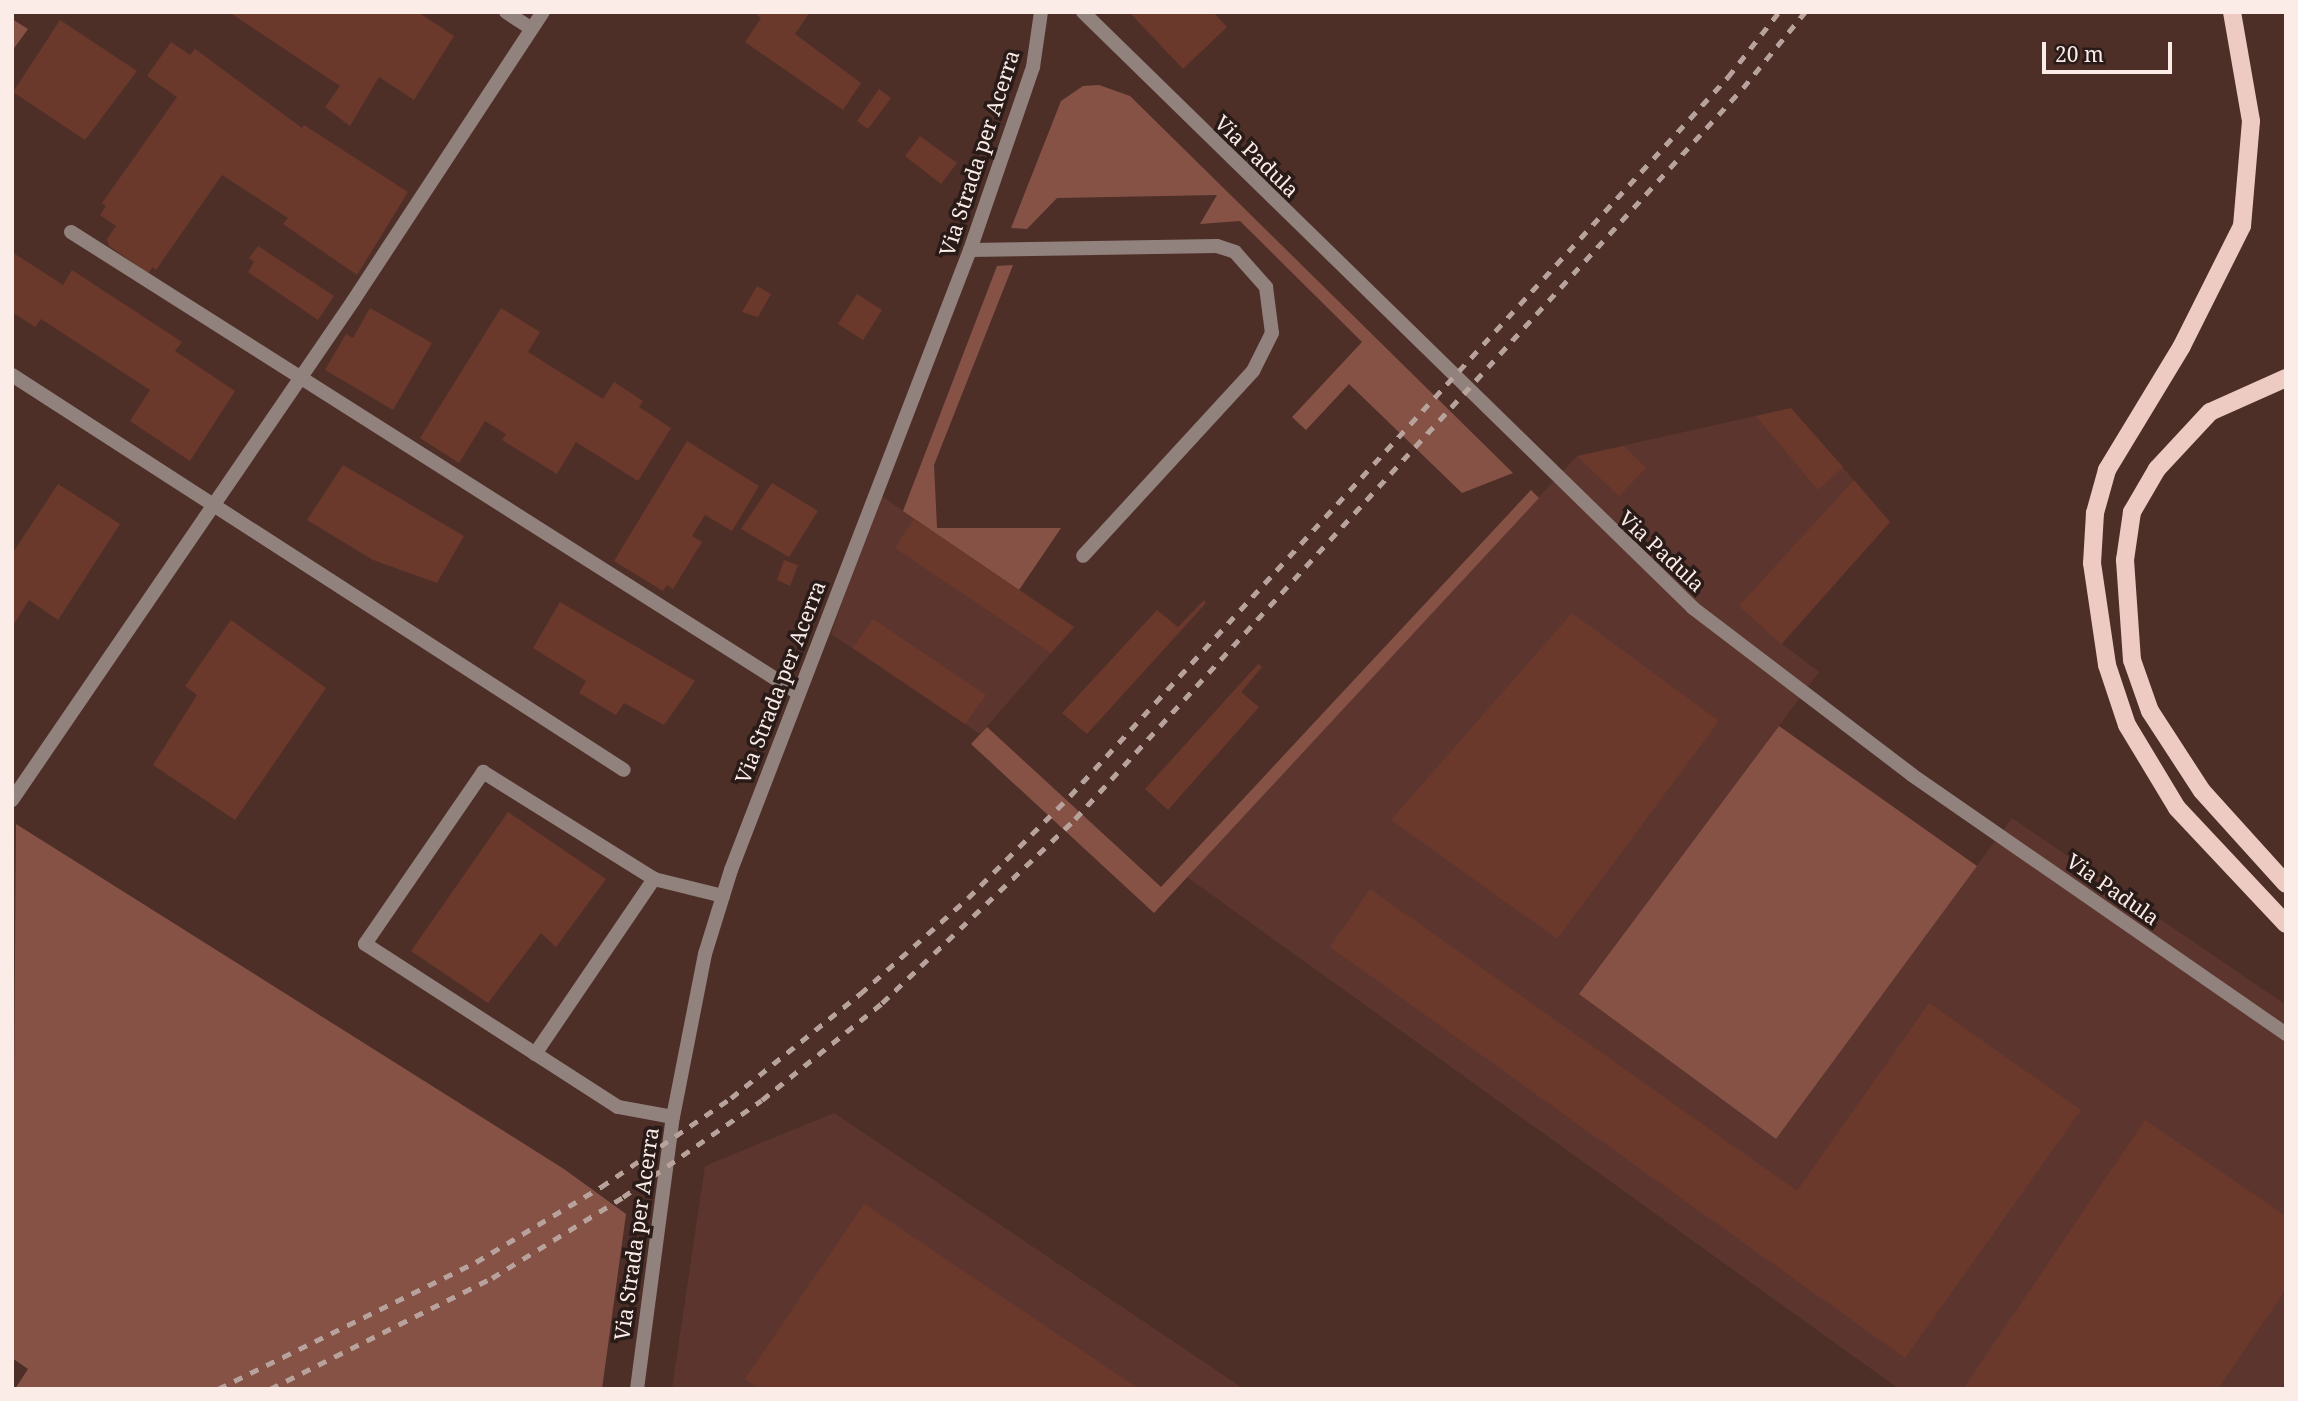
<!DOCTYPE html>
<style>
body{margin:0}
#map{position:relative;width:2298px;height:1401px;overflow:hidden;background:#4d2f28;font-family:"Noto Serif",serif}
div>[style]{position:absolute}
.built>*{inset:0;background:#5c362e}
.green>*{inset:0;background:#875246}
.building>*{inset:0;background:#6b382c}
.lane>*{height:14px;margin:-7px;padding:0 7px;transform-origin:7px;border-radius:7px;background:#92827e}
.street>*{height:14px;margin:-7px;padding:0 7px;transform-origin:7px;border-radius:7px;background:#92827e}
.primary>*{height:18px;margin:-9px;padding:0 9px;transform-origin:9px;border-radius:9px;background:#edcbc3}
.rail>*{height:5px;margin-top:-2.5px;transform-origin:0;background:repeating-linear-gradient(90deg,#b7a29c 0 9px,transparent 0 18px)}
span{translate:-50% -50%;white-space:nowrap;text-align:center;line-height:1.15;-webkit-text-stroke:7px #291b18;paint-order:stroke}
.street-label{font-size:21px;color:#fcece8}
.frame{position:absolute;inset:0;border:14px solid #fcece8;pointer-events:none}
.scale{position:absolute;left:2042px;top:42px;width:130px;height:32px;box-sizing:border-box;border:4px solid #fcece8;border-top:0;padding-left:9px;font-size:21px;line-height:24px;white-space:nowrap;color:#fcece8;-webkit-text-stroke:5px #291b18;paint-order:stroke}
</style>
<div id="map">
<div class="built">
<div style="clip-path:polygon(1791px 408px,1890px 522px,1782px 644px,1819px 672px,1579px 994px,1776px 1139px,2012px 818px,2286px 1005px,2286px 1381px,2280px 1389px,1899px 1389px,1187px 877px,1577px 456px)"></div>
<div style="clip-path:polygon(880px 495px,1074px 627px,980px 734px,831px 634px)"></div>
<div style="clip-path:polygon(834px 1113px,1244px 1389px,672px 1389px,705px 1166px)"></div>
</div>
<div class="green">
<div style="clip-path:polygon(12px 19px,28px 29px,12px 51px)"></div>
<div style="clip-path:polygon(1099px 85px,1130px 96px,1513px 473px,1462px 493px,1349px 384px,1306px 430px,1292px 417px,1362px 342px,1240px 221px,1200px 224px,1217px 195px,1057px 198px,1027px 229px,1011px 228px,1061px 101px,1083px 86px)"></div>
<div style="clip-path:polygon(1013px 265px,934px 465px,937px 528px,1061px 528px,1019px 590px,903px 511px,997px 266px)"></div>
<div style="clip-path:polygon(1531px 490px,1539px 498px,1154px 913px,971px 744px,987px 727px,1161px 887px)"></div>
<div style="clip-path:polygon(1779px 726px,1977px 866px,1776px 1139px,1579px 994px)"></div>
<div style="clip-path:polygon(16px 824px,564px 1169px,626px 1214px,602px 1389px,15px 1389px,28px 1369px,12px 1358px)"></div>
</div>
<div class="building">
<div style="clip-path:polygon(229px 12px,418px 12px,454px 36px,414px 100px,379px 77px,350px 126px,325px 107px,340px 86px)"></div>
<div style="clip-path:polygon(753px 12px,810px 12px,795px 34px,861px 83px,843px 110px,745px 42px,761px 18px)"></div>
<div style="clip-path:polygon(1129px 12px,1213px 12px,1227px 27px,1183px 69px)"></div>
<div style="clip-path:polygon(60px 20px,137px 71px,85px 140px,13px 92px)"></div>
<div style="clip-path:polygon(171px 42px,190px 55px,195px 49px,302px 128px,304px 125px,408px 192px,357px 275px,283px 224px,288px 218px,222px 175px,156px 270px,153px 267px,148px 273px,109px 246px,107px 239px,116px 226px,100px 215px,106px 206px,102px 203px,177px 97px,147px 76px)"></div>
<div style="clip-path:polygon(879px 89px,891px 98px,868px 129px,857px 121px)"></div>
<div style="clip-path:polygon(920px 136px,957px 163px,941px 184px,905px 156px)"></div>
<div style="clip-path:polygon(258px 246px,334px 296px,318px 320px,248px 272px,254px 262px,249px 258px)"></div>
<div style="clip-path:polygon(12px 252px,63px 285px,72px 270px,182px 342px,175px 351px,235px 391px,190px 461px,130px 421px,150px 390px,41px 319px,35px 327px,12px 312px)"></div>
<div style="clip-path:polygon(757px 286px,771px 294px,758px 317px,742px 312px)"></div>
<div style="clip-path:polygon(857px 294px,882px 310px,863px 340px,838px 324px)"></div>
<div style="clip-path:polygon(370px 308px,432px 343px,393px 410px,325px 370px,346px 334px,353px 338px)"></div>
<div style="clip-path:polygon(501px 308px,540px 332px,528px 352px,603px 399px,614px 382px,643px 401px,639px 407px,671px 428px,638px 481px,576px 442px,557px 474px,502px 440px,506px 434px,485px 421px,459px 463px,420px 438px)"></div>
<div style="clip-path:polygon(1791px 408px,1843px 467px,1818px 490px,1756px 416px)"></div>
<div style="clip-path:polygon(687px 441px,759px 486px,732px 531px,705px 515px,692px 536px,702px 542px,673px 589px,667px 585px,663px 591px,614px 561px)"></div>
<div style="clip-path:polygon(1624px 446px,1646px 468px,1619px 496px,1577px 456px)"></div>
<div style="clip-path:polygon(343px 465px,464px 536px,437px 583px,373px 560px,307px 520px)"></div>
<div style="clip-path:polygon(1854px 480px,1890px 522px,1781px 644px,1739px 606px)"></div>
<div style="clip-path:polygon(772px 483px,818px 511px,789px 557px,741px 529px)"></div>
<div style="clip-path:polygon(58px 484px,120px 524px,58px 620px,29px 600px,12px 627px,12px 554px)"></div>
<div style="clip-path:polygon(914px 519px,1019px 590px,1074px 627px,1051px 653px,895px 548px)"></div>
<div style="clip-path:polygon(784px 560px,798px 565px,790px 586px,777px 580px)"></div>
<div style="clip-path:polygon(1204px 600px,1206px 603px,1087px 734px,1062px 713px,1157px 610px,1178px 627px)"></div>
<div style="clip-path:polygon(560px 602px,695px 681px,664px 725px,624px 703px,616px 715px,579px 693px,586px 681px,533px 648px)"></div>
<div style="clip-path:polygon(1572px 613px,1719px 721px,1557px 939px,1391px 820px)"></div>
<div style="clip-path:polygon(873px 619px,986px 695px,965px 724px,853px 648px)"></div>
<div style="clip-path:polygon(231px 620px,326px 688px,235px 820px,153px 765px,197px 695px,185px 686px)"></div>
<div style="clip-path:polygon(1258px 664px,1262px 667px,1241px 692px,1259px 707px,1168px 810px,1145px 789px)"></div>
<div style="clip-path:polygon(508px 812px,606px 879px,556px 947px,541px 933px,488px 1003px,411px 951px)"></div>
<div style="clip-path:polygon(1370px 889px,1797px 1191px,1929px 1003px,2081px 1110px,1905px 1358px,1330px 947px)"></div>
<div style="clip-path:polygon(2145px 1120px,2286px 1216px,2286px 1289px,2218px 1389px,1963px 1389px)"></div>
<div style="clip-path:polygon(864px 1204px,1139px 1389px,760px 1389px,745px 1379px)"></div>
</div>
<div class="lane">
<div style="left:970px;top:250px;width:247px;rotate:-0.9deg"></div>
<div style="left:1217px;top:246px;width:19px;rotate:18deg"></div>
<div style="left:1235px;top:252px;width:47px;rotate:48.5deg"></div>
<div style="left:1266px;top:287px;width:46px;rotate:82.6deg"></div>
<div style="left:1272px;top:333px;width:42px;rotate:116.6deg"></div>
<div style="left:1253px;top:371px;width:251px;rotate:132.6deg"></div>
<div style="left:535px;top:1054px;width:212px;rotate:-55.8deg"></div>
<div style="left:673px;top:1117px;width:56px;rotate:-169.7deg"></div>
<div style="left:618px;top:1107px;width:301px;rotate:-147.2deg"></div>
<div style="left:365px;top:944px;width:209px;rotate:-55.5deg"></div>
<div style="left:483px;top:772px;width:202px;rotate:32deg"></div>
<div style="left:654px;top:879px;width:71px;rotate:13.8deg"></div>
</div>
<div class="street">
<div style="left:506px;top:12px;width:30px;rotate:33deg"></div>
<div style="left:1083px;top:12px;width:853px;rotate:44.33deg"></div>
<div style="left:1693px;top:608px;width:275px;rotate:37.3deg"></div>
<div style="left:1912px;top:775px;width:455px;rotate:34.7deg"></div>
<div style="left:71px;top:232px;width:861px;rotate:32.38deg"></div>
<div style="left:12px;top:375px;width:728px;rotate:32.84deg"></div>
<div style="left:12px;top:800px;width:604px;rotate:-55.65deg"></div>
<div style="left:353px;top:301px;width:346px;rotate:-56.7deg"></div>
<div style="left:637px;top:1389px;width:274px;rotate:-82.5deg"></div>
<div style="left:673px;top:1117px;width:166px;rotate:-78.9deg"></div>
<div style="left:705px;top:954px;width:88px;rotate:-72.8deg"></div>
<div style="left:731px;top:870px;width:664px;rotate:-68.92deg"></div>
<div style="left:970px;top:250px;width:194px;rotate:-71deg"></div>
<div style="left:1033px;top:67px;width:56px;rotate:-81.7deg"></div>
</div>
<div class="primary">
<div style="left:2232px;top:12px;width:111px;rotate:80.1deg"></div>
<div style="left:2251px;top:121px;width:105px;rotate:94.9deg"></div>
<div style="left:2242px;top:226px;width:134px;rotate:116.6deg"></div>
<div style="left:2182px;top:346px;width:145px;rotate:121.2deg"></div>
<div style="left:2107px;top:470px;width:45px;rotate:105.6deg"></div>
<div style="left:2095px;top:513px;width:50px;rotate:93.4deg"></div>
<div style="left:2092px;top:563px;width:103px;rotate:81.6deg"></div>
<div style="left:2107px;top:665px;width:63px;rotate:71.6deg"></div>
<div style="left:2127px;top:725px;width:97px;rotate:58.9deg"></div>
<div style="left:2177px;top:808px;width:159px;rotate:46.8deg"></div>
<div style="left:2286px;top:378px;width:83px;rotate:155.9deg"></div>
<div style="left:2210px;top:412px;width:78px;rotate:132.9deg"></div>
<div style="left:2157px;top:469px;width:50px;rotate:120.2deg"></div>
<div style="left:2132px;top:512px;width:49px;rotate:98.3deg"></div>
<div style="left:2125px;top:560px;width:100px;rotate:86deg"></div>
<div style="left:2132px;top:660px;width:54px;rotate:70.6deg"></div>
<div style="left:2150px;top:711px;width:95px;rotate:57deg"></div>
<div style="left:2202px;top:791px;width:125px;rotate:47.9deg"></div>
</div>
<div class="rail">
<div style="left:218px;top:1389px;width:288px;rotate:-26.2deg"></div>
<div style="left:476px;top:1262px;width:146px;rotate:-31deg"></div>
<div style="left:601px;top:1187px;width:158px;rotate:-34.4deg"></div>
<div style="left:731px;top:1098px;width:166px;rotate:-38.9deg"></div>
<div style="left:860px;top:994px;width:144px;rotate:-41.6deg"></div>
<div style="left:968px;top:898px;width:144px;rotate:-45deg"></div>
<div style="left:1070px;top:796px;width:975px;rotate:-47.54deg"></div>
<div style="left:1728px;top:77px;width:83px;rotate:-51.9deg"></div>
<div style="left:270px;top:1389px;width:248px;rotate:-26.6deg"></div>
<div style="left:492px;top:1278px;width:154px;rotate:-31.7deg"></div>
<div style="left:623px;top:1197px;width:169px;rotate:-34.9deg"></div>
<div style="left:762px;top:1100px;width:154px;rotate:-38.9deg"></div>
<div style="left:882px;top:1003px;width:267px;rotate:-43.6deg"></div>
<div style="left:1075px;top:819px;width:990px;rotate:-47.58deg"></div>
<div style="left:1743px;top:88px;width:98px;rotate:-50.8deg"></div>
</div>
<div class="street-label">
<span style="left:979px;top:153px;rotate:-72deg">Via Strada per Acerra</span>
<span style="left:1257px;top:156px;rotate:44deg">Via Padula</span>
<span style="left:1662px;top:551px;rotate:43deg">Via Padula</span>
<span style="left:780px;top:682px;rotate:-69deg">Via Strada per Acerra</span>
<span style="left:2113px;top:889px;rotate:35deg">Via Padula</span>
<span style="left:636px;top:1234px;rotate:-82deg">Via Strada per Acerra</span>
</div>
<div class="frame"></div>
<div class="scale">20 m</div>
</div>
